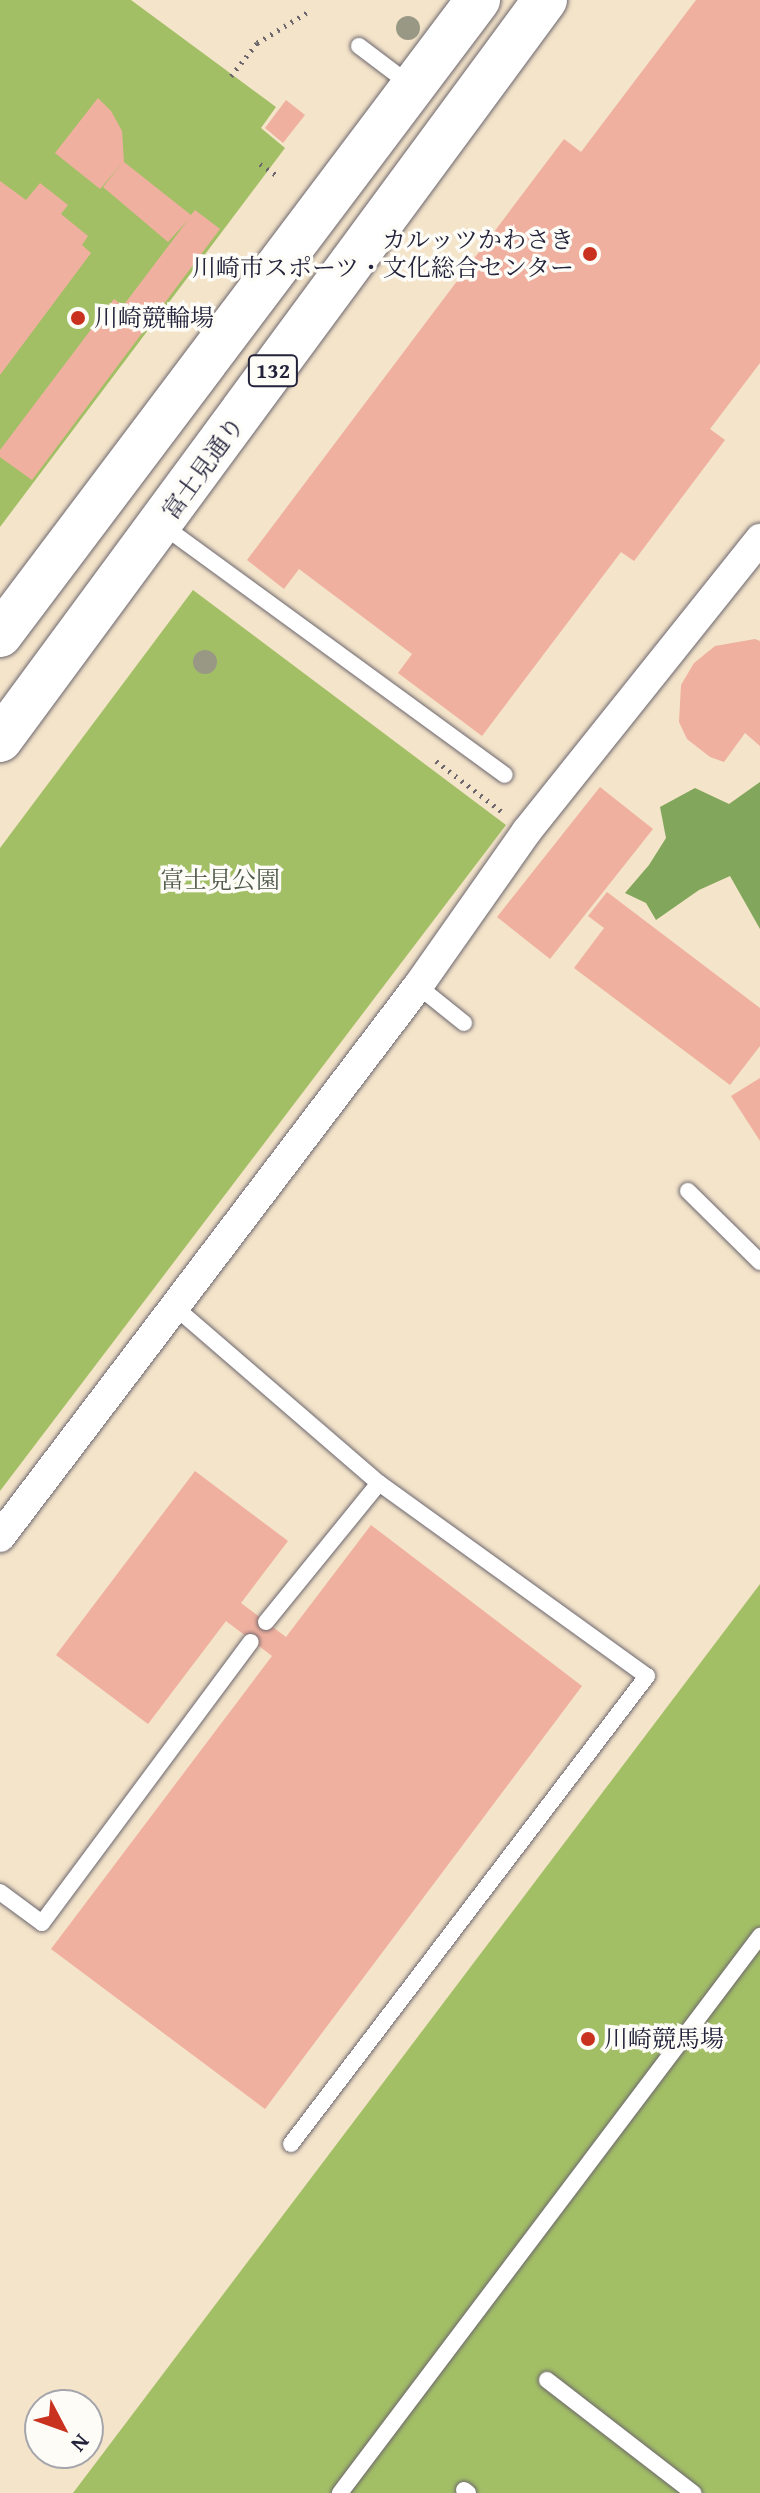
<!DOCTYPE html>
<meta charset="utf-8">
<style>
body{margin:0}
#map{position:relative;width:760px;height:2493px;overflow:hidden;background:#f4e4ca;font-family:"Gentium Book Plus","Noto Serif JP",serif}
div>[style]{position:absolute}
.green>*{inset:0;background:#a3bf66}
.forest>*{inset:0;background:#82a65b}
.building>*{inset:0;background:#f0b09f}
.path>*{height:5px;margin-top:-2.5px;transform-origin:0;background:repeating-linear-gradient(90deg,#6c666d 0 2px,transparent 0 8px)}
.roads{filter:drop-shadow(0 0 2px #6c666d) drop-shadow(0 0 2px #6c666d)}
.service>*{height:16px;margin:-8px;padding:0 8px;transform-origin:8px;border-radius:8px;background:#fff}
.minor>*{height:30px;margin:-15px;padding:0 15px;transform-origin:15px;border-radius:15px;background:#fff}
.trunk>*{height:44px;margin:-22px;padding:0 22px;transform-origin:22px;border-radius:22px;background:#fff}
.trees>*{width:24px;height:24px;margin:-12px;border-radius:50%;background:#999884}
.dots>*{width:22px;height:22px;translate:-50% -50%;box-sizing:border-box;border:4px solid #fdfcf7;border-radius:50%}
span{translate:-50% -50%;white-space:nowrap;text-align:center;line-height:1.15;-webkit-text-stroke:7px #fdfcf7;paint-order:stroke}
.shield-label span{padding:2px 6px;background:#fdfcf7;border:2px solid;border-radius:6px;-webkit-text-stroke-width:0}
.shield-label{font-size:22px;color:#22223b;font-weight:700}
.poi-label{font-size:24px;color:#22223b}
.right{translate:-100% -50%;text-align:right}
.left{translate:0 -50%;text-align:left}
.street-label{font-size:24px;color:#22223b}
.park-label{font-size:24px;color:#4f594a}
.north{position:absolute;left:24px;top:2389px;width:80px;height:80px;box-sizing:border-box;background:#fdfcf7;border:2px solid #a5a5ac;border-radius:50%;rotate:131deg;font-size:22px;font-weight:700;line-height:32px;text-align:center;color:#22223b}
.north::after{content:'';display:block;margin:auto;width:28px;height:36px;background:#c8321e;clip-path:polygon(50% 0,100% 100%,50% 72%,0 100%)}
</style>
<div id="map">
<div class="green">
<div style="clip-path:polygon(0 0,131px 0,276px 107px,261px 128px,285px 148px,0 527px)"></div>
<div style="clip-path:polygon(193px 590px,506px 825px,0 1491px,0 848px)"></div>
<div style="clip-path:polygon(760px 1584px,760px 2493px,73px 2493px)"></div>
</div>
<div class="forest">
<div style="clip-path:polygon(760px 782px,760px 929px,730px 876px,699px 890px,656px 920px,646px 903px,625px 893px,649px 865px,666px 838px,660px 807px,695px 788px,729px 804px)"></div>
</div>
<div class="building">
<div style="clip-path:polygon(696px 0,760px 0,760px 363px,710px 429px,725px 440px,634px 561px,621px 552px,482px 736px,398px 673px,412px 654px,299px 569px,284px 589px,247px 560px,564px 139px,581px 152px)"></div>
<div style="clip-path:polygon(98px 98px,111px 111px,122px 131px,124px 162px,191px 215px,195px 210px,220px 229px,32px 480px,0 457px,0 450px,114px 299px,123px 306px,188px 220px,168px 242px,103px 187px,123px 162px,100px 189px,55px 153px)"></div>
<div style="clip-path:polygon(286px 100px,305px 115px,283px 143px,265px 128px)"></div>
<div style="clip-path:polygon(0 181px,26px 200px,40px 183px,68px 205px,61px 214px,88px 236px,82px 245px,91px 253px,0 375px)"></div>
<div style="clip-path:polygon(755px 639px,760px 641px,760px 746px,745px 733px,724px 762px,710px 757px,687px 739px,679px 722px,681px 685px,694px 663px,715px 646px)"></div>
<div style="clip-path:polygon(600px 787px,653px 829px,550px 959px,497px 917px)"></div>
<div style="clip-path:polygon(607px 892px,760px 1008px,760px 1046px,730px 1085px,574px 968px,604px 928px,588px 916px)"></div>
<div style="clip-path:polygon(760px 1078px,760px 1141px,731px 1096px)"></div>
<div style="clip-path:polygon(195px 1471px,288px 1541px,241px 1603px,286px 1637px,371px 1525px,582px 1686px,265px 2109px,51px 1949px,272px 1656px,226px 1621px,148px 1724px,56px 1655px)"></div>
</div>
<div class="path">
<div style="left:231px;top:76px;width:42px;rotate:-51.8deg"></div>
<div style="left:257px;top:43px;width:63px;rotate:-31.4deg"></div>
<div style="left:260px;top:164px;width:23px;rotate:34deg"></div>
<div style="left:436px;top:761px;width:82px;rotate:37.6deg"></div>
</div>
<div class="roads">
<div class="service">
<div style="left:359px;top:46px;width:66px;rotate:37deg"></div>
<div style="left:162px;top:525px;width:424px;rotate:36.1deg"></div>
<div style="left:418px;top:986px;width:59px;rotate:38.8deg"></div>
<div style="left:688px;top:1191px;width:101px;rotate:44.6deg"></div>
<div style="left:176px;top:1308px;width:268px;rotate:40.8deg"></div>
<div style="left:379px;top:1483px;width:330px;rotate:35.8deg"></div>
<div style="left:647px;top:1676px;width:588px;rotate:127.26deg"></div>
<div style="left:266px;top:1622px;width:179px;rotate:-50.9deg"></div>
<div style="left:0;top:1892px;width:52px;rotate:36.4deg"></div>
<div style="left:42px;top:1923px;width:350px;rotate:-53.4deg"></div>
<div style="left:547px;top:2380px;width:185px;rotate:37.7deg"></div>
<div style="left:464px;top:2490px;width:5px;rotate:37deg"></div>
<div style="left:340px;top:2493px;width:698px;rotate:-52.98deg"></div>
</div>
<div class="minor">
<div style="left:0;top:1537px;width:692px;rotate:-52.82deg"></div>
<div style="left:418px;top:986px;width:189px;rotate:-54.9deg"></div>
<div style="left:527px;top:831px;width:374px;rotate:-51.4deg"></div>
</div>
<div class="trunk">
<div style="left:0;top:635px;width:795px;rotate:-53.03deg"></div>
<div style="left:0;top:740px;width:919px;rotate:-53.63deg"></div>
</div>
</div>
<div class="trees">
<div style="left:408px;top:28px"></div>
<div style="left:205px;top:662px"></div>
</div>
<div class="dots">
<div style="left:590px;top:254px;background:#c8321e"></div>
<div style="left:78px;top:318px;background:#c8321e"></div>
<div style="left:588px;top:2039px;background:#c8321e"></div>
</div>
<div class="shield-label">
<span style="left:273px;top:371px">132</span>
</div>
<div class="poi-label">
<span class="right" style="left:574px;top:254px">カルッツかわさき<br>川崎市スポーツ・文化総合センター</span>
<span class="left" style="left:94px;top:318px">川崎競輪場</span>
<span class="left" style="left:604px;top:2039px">川崎競馬場</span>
</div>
<div class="street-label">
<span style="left:203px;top:468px;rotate:-54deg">富士見通り</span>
</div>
<div class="park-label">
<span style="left:220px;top:880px">富士見公園</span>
</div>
<div class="north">N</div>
</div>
